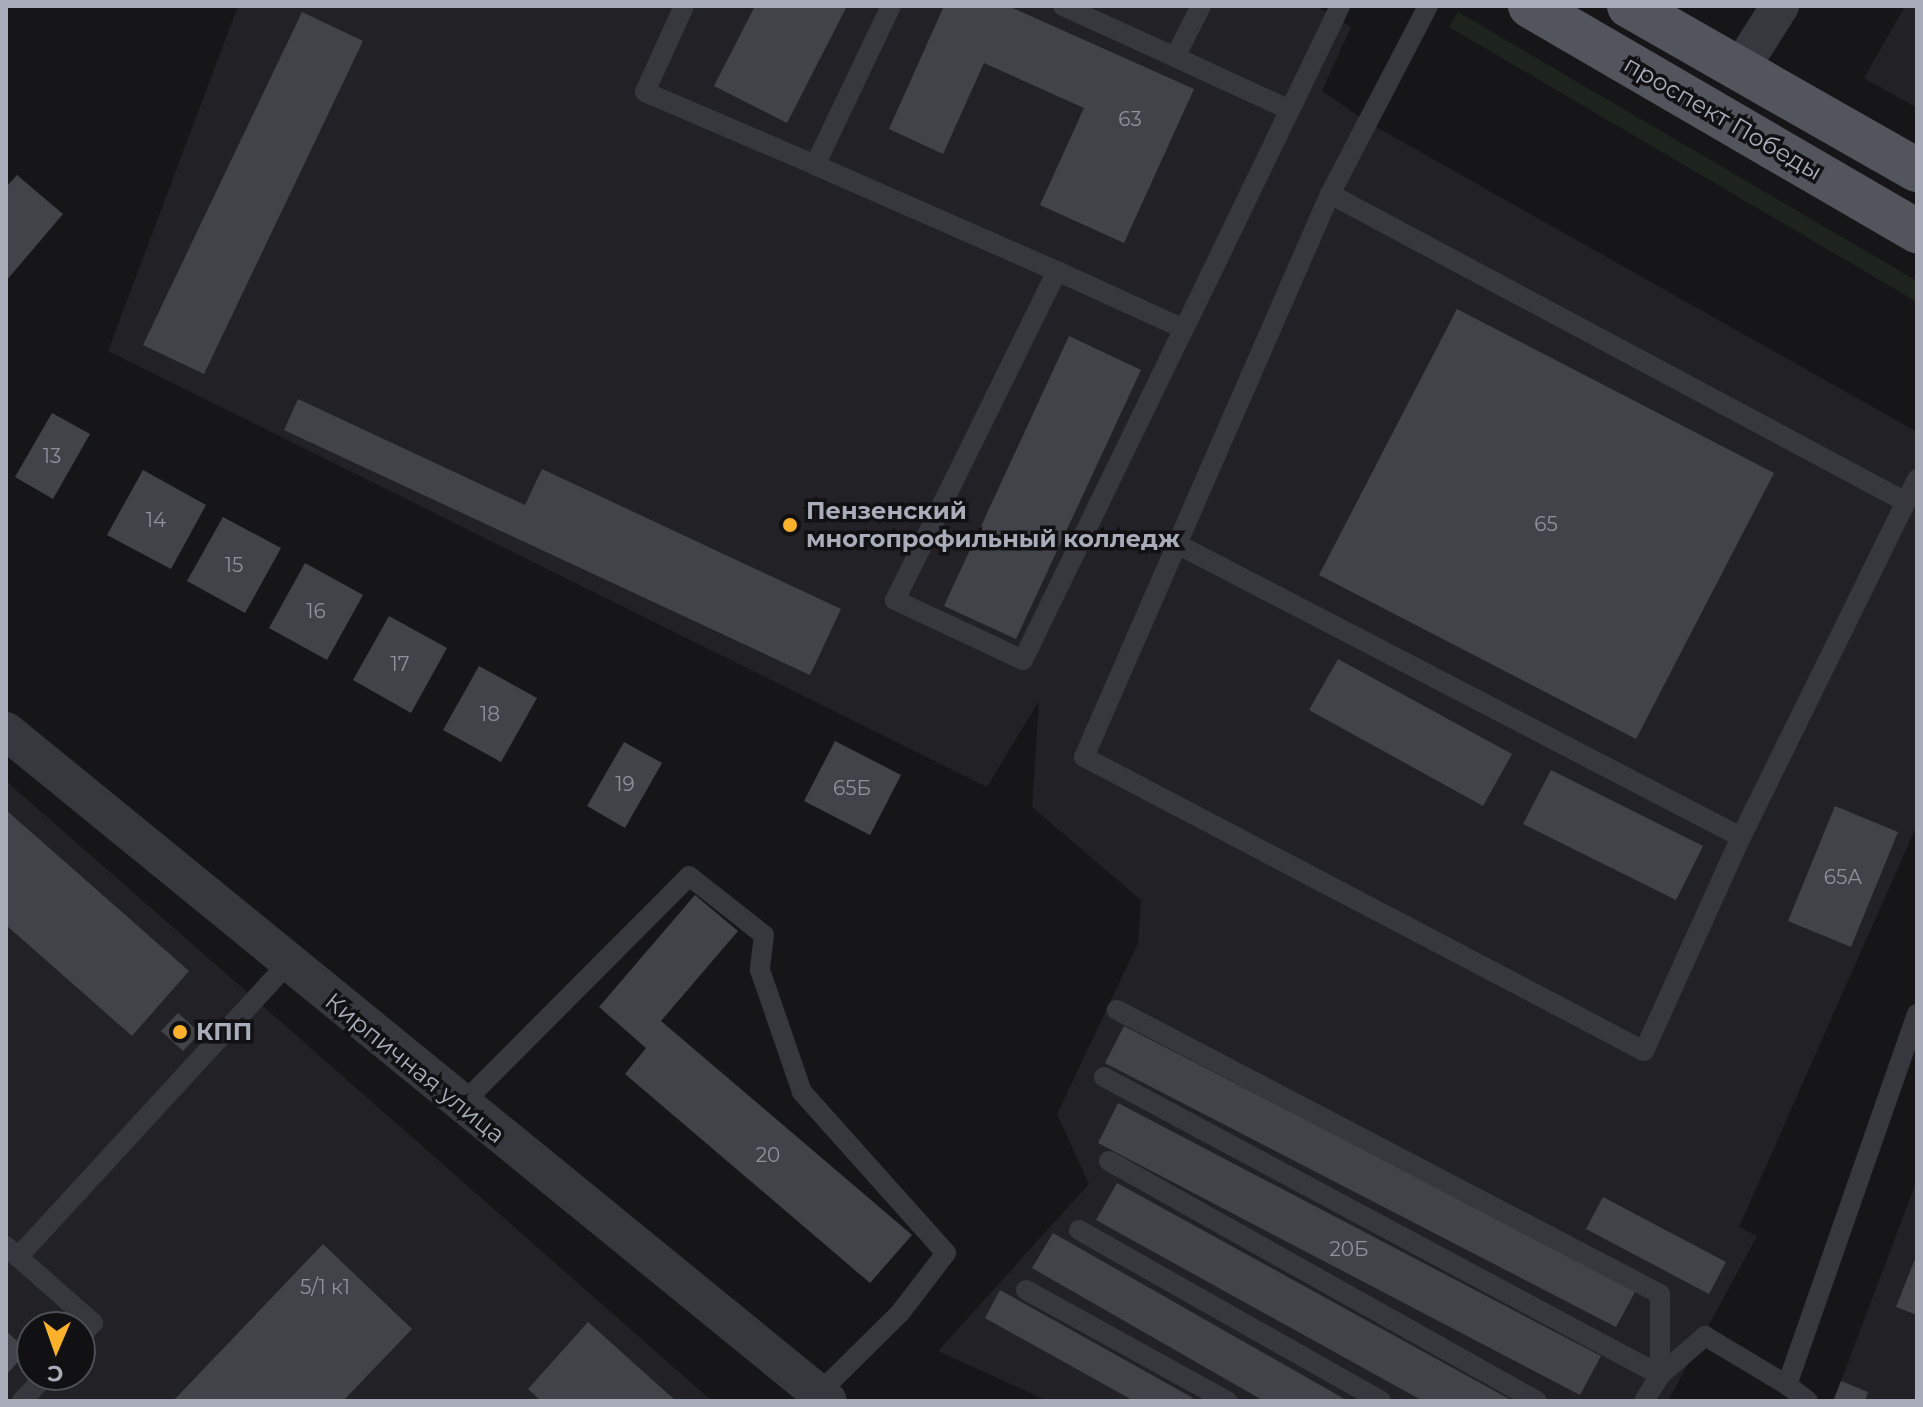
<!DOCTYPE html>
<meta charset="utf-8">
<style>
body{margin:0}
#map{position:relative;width:1923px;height:1407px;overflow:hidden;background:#161619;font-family:Montserrat,sans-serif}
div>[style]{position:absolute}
.built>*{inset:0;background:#222226}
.green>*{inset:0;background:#1c241d}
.building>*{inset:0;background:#424349}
.service>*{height:20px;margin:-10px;padding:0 10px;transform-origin:10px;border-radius:10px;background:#37383e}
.minor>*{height:38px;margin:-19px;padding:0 19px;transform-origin:19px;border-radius:19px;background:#37383e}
.primary>*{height:44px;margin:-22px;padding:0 22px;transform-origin:22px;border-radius:22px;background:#53555d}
.dots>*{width:22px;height:22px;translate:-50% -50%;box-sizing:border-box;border:4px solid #111114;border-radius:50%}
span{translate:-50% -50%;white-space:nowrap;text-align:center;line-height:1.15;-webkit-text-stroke:7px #111114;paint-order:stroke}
.number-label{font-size:20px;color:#8e929d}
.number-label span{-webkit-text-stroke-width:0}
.street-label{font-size:24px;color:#a8adb9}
.poi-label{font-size:24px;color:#a8adb9;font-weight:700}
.left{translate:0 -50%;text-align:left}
.frame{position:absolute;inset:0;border:8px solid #a8adb9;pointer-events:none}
.north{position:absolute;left:16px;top:1311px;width:80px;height:80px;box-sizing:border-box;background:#111114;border:2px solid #4d4f56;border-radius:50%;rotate:182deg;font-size:22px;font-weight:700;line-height:32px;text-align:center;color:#a8adb9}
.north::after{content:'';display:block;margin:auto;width:28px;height:36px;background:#fbb12c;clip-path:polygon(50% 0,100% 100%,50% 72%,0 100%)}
</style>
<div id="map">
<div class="built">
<div style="clip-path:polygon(238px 6px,1316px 6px,1351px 27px,1322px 91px,1369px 123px,1917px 432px,1917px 825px,1739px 1227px,1757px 1236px,1668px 1401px,1048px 1401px,938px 1351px,1089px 1184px,1057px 1114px,1138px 943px,1141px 900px,1032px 807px,1039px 701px,987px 787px,108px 351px)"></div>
<div style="clip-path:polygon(1905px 6px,1917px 6px,1917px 108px,1864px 78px)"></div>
<div style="clip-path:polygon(evenodd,6px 781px,255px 999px,712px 1401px,6px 1401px,6px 781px,32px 1327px,80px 1327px,80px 1375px,32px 1375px,32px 1327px)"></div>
<div style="clip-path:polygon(1917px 1180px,1917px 1401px,1833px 1401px,1841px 1381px)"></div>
</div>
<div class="green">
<div style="clip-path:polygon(1458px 12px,1917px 281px,1917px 302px,1449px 27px)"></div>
</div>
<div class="building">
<div style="clip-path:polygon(755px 6px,847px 6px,787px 123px,714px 86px)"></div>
<div style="clip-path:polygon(944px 6px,1008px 6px,1194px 89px,1124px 243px,1040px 205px,1084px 108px,984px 63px,943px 154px,889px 129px)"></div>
<div style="clip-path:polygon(302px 12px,363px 41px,204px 374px,143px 345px)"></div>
<div style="clip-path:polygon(17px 175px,63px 214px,6px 281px,6px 187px)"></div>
<div style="clip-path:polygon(1457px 309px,1774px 473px,1636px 739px,1319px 575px)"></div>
<div style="clip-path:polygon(1069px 336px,1141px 370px,1016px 639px,944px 606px)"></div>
<div style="clip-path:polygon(298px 399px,525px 505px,542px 469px,841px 609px,810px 675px,284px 430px)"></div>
<div style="clip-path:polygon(52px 413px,90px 434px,53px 499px,15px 477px)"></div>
<div style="clip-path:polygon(143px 470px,206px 505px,171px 569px,107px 535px)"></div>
<div style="clip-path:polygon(223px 517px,281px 548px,245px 613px,187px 581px)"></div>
<div style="clip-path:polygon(305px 563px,363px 595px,327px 660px,269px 628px)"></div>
<div style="clip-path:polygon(389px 616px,447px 648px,411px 713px,353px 680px)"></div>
<div style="clip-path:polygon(1338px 659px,1512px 754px,1483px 806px,1309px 710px)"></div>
<div style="clip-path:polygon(479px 666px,537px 698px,501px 762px,443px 730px)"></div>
<div style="clip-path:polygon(835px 741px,901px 775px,870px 835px,804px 801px)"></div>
<div style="clip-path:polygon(624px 742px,662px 763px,625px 828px,587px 806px)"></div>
<div style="clip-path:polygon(1551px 770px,1703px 846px,1676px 900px,1523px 824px)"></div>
<div style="clip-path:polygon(1835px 806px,1898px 832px,1851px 947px,1788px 921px)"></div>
<div style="clip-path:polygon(6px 810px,189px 971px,132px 1036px,6px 925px)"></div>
<div style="clip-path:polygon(695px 895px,738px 931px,661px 1021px,912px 1235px,870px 1283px,625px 1074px,646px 1048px,599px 1007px)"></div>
<div style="clip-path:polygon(178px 1013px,200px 1033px,183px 1051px,161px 1031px)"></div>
<div style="clip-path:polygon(1124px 1026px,1636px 1290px,1616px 1327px,1105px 1063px)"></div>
<div style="clip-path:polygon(1118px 1103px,1601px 1356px,1580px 1395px,1098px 1143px)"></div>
<div style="clip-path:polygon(1117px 1183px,1513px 1401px,1423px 1401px,1096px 1220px)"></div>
<div style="clip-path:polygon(1603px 1197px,1726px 1262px,1709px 1294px,1586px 1229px)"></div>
<div style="clip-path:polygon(1053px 1233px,1348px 1401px,1264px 1401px,1032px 1268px)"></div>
<div style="clip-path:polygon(323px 1244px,412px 1329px,343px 1401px,173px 1401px)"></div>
<div style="clip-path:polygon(1917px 1254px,1917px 1315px,1896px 1307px)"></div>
<div style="clip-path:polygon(1000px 1290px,1193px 1398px,1191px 1401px,1134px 1401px,985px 1318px)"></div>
<div style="clip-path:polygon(588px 1322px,676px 1401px,541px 1401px,528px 1389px)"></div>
<div style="clip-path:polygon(6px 1331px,28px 1351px,6px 1375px)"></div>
<div style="clip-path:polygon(1841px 1381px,1868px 1392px,1865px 1401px,1834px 1399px)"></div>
</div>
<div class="service">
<div style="left:684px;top:6px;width:94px;rotate:114.4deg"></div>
<div style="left:645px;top:92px;width:185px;rotate:23.2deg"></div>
<div style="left:891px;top:6px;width:176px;rotate:115.5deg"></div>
<div style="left:815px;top:165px;width:264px;rotate:23.7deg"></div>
<div style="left:1063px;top:6px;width:123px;rotate:24.5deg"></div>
<div style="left:1428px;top:6px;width:212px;rotate:117.5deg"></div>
<div style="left:1330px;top:194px;width:614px;rotate:113.6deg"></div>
<div style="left:1084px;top:757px;width:632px;rotate:27.7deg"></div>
<div style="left:1644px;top:1051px;width:235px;rotate:-65.6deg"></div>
<div style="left:1741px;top:837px;width:399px;rotate:-63.8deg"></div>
<div style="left:1290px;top:110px;width:115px;rotate:-64.3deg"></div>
<div style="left:1330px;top:194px;width:651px;rotate:28.14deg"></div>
<div style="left:1184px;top:329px;width:140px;rotate:-155.5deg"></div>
<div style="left:1057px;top:271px;width:367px;rotate:116.2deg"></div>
<div style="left:895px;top:600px;width:141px;rotate:25.1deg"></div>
<div style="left:1023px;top:660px;width:368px;rotate:-64.1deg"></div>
<div style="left:1184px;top:329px;width:243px;rotate:-64.2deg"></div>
<div style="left:1290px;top:110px;width:127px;rotate:-155.3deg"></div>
<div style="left:1175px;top:57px;width:57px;rotate:-63deg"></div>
<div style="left:1175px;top:543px;width:638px;rotate:27.45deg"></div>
<div style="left:1104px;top:1077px;width:631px;rotate:28.19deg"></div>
<div style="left:1660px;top:1375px;width:81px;rotate:-90deg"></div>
<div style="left:1660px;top:1294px;width:613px;rotate:-152.39deg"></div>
<div style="left:461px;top:1105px;width:323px;rotate:-45.1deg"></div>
<div style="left:689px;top:876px;width:95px;rotate:38.2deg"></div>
<div style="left:764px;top:935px;width:35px;rotate:97deg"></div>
<div style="left:760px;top:970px;width:129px;rotate:71deg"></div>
<div style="left:802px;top:1092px;width:216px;rotate:48.2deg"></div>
<div style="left:946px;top:1253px;width:76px;rotate:127.5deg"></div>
<div style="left:900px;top:1313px;width:114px;rotate:135.4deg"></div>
<div style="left:1109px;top:1161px;width:490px;rotate:29.3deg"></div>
<div style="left:1079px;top:1230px;width:347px;rotate:29.5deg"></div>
<div style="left:6px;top:1246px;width:16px;rotate:43deg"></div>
<div style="left:18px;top:1257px;width:398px;rotate:-47.4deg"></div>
<div style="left:18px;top:1257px;width:100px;rotate:41.3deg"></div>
<div style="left:93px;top:1323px;width:19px;rotate:133deg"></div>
<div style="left:1026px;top:1290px;width:230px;rotate:28.9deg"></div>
<div style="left:1787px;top:1385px;width:26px;rotate:37deg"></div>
<div style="left:22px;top:1401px;width:35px;rotate:-47deg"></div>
<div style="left:1644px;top:1401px;width:31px;rotate:-58deg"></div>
<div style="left:1660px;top:1375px;width:60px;rotate:-40.9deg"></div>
<div style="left:1705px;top:1336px;width:96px;rotate:30.9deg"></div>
<div style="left:1787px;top:1385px;width:393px;rotate:-70.7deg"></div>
</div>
<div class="minor">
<div style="left:1740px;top:69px;width:75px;rotate:-57.6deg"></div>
<div style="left:6px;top:731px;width:1060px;rotate:39.18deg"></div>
</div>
<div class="primary">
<div style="left:1530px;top:6px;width:448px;rotate:30.2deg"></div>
<div style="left:1629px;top:6px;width:331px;rotate:29.7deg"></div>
</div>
<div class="dots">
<div style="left:790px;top:525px;background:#fbb12c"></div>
<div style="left:180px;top:1032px;background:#fbb12c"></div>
</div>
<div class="number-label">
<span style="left:1130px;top:119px">63</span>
<span style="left:52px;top:456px">13</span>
<span style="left:156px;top:520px">14</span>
<span style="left:1546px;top:524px">65</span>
<span style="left:234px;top:565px">15</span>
<span style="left:316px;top:611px">16</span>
<span style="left:400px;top:664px">17</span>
<span style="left:490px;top:714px">18</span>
<span style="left:625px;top:784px">19</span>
<span style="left:852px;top:788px">65Б</span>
<span style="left:1843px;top:877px">65А</span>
<span style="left:768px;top:1155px">20</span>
<span style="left:1349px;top:1249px">20Б</span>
<span style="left:325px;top:1287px">5/1 к1</span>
</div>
<div class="street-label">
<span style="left:1723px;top:118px;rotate:30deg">проспект Победы</span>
<span style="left:415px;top:1068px;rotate:39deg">Кирпичная улица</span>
</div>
<div class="poi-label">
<span class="left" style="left:806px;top:525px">Пензенский<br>многопрофильный колледж</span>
<span class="left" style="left:196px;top:1032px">КПП</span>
</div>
<div class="frame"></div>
<div class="north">С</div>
</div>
